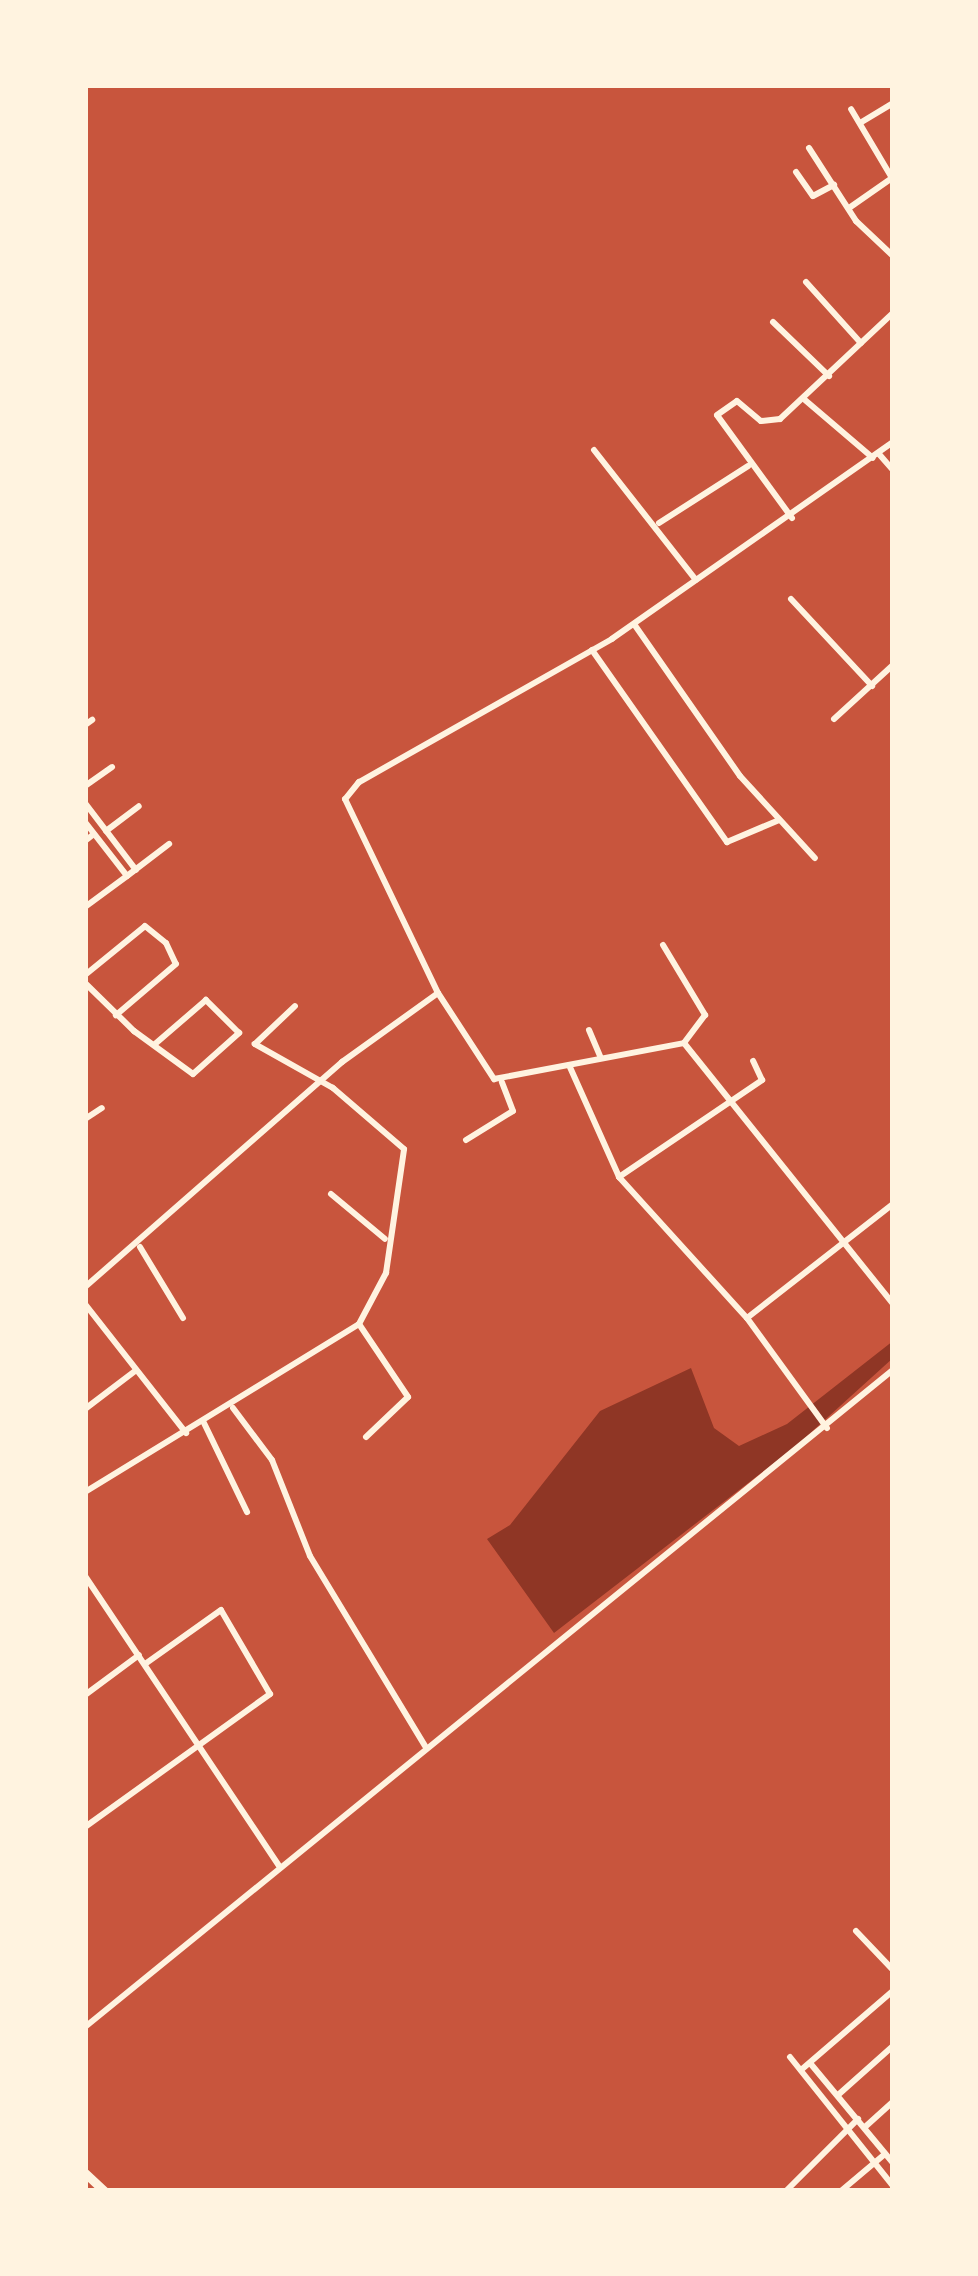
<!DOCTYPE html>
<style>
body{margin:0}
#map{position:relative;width:978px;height:2276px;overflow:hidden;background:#c8553d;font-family:Helvetica,sans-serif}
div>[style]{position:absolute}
.water>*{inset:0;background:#8f3625}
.minor>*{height:6px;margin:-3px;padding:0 3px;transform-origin:3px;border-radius:3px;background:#fff3e0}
.secondary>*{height:9px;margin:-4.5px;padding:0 4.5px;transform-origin:4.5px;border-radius:4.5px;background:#fff3e0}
span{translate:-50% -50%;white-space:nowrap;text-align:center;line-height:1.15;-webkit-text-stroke:8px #fff3e0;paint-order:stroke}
.frame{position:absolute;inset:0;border:88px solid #fff3e0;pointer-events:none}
</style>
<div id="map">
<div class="water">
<div style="clip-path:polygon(893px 1341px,893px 1358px,796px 1446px,554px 1633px,487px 1539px,510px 1525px,600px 1411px,691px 1368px,714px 1428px,739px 1446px,787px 1424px)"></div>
</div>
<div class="minor">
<div style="left:860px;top:123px;width:39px;rotate:-31deg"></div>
<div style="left:809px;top:148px;width:87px;rotate:57.2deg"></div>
<div style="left:856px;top:221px;width:51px;rotate:43.4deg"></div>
<div style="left:796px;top:172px;width:29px;rotate:55deg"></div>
<div style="left:813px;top:196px;width:24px;rotate:-28deg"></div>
<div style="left:849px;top:208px;width:52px;rotate:-34.9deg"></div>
<div style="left:892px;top:178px;width:80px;rotate:-120.7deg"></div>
<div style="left:806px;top:282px;width:82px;rotate:48deg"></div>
<div style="left:773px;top:322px;width:78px;rotate:44deg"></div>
<div style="left:805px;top:400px;width:89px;rotate:40.5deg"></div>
<div style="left:893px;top:442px;width:343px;rotate:145deg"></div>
<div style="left:612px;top:639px;width:291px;rotate:150.5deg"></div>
<div style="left:359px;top:782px;width:22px;rotate:129deg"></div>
<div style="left:345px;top:799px;width:215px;rotate:64.4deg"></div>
<div style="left:438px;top:993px;width:103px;rotate:56.9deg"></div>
<div style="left:494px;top:1079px;width:193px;rotate:-10.7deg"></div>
<div style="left:684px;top:1043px;width:334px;rotate:51.3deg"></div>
<div style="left:594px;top:450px;width:165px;rotate:51.9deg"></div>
<div style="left:879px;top:454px;width:21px;rotate:49deg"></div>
<div style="left:792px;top:518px;width:127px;rotate:-126.1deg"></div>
<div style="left:717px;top:415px;width:24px;rotate:-35deg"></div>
<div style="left:737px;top:401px;width:31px;rotate:40deg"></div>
<div style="left:761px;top:421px;width:19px;rotate:-6deg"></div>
<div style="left:780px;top:419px;width:155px;rotate:-43.2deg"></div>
<div style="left:659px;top:523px;width:106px;rotate:-32.6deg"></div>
<div style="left:791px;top:599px;width:119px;rotate:47deg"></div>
<div style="left:634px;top:624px;width:185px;rotate:55.1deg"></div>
<div style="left:740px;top:776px;width:111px;rotate:47.6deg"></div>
<div style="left:592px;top:650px;width:235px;rotate:54.9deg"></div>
<div style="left:727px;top:842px;width:56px;rotate:-22.9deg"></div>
<div style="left:834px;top:719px;width:80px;rotate:-42.5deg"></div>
<div style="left:85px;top:725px;width:9px;rotate:-36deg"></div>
<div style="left:85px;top:786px;width:33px;rotate:-35deg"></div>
<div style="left:85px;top:803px;width:84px;rotate:52.7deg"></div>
<div style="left:85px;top:822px;width:68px;rotate:52.1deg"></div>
<div style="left:127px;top:876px;width:52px;rotate:143.6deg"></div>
<div style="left:106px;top:831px;width:41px;rotate:-37.1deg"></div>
<div style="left:85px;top:841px;width:11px;rotate:-38deg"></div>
<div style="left:127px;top:876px;width:53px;rotate:-37.3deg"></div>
<div style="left:663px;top:945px;width:82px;rotate:59deg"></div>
<div style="left:705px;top:1015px;width:35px;rotate:127deg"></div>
<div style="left:85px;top:975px;width:77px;rotate:-39.2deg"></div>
<div style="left:145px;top:926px;width:27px;rotate:39deg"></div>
<div style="left:166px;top:943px;width:23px;rotate:65deg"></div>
<div style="left:176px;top:964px;width:79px;rotate:139.6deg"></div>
<div style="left:85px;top:983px;width:69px;rotate:44.4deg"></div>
<div style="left:134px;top:1031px;width:73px;rotate:36.1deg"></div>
<div style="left:193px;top:1074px;width:62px;rotate:-41.7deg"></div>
<div style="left:239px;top:1033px;width:47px;rotate:-135deg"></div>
<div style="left:206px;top:1000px;width:67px;rotate:139.2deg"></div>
<div style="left:589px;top:1030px;width:30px;rotate:67deg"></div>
<div style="left:85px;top:1058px;width:14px;rotate:90deg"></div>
<div style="left:569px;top:1065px;width:123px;rotate:65.9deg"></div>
<div style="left:619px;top:1177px;width:190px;rotate:47.8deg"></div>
<div style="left:747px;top:1318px;width:185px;rotate:-38deg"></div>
<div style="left:85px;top:1119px;width:20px;rotate:-33deg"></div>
<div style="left:466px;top:1140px;width:55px;rotate:-31.7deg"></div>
<div style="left:513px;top:1111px;width:31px;rotate:-111deg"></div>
<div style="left:619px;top:1177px;width:173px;rotate:-34.1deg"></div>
<div style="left:762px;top:1080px;width:21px;rotate:-115deg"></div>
<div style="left:331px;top:1194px;width:70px;rotate:39.8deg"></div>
<div style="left:140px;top:1247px;width:83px;rotate:58.8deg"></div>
<div style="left:85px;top:1287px;width:342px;rotate:-41.2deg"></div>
<div style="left:342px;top:1062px;width:118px;rotate:-35.7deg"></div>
<div style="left:85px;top:1304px;width:164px;rotate:51.9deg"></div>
<div style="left:747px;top:1318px;width:136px;rotate:54deg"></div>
<div style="left:359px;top:1324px;width:88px;rotate:56.1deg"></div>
<div style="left:408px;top:1397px;width:58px;rotate:136.4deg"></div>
<div style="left:233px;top:1408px;width:65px;rotate:53.1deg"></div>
<div style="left:272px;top:1460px;width:103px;rotate:68.4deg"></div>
<div style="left:310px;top:1556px;width:222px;rotate:58.8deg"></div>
<div style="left:85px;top:1409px;width:63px;rotate:-37.2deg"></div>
<div style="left:204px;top:1423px;width:99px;rotate:64.2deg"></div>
<div style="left:85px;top:1492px;width:321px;rotate:-31.5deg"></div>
<div style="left:359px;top:1324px;width:58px;rotate:-62.1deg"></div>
<div style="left:386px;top:1273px;width:125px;rotate:-81.7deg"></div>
<div style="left:404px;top:1149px;width:94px;rotate:-139.3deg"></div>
<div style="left:333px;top:1088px;width:90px;rotate:-150.6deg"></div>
<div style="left:255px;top:1044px;width:55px;rotate:-43.5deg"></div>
<div style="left:85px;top:1576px;width:349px;rotate:56.2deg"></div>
<div style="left:85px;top:1695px;width:67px;rotate:-36.5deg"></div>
<div style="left:85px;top:1827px;width:228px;rotate:-35.7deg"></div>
<div style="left:270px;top:1694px;width:97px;rotate:-120.3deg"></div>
<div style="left:221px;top:1610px;width:93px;rotate:144.6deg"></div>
<div style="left:856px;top:1931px;width:54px;rotate:46.5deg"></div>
<div style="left:85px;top:2027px;width:1041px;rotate:-39.12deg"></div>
<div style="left:790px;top:2057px;width:165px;rotate:51.4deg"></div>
<div style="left:810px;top:2063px;width:130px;rotate:50.3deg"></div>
<div style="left:801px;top:2070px;width:121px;rotate:-40.7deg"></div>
<div style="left:838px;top:2095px;width:74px;rotate:-41.7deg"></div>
<div style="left:865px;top:2127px;width:38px;rotate:-42deg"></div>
<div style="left:786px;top:2191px;width:102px;rotate:-45deg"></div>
<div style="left:841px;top:2191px;width:57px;rotate:-40.1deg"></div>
</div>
<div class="secondary">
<div style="left:85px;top:2173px;width:26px;rotate:43deg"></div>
</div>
<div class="frame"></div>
</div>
